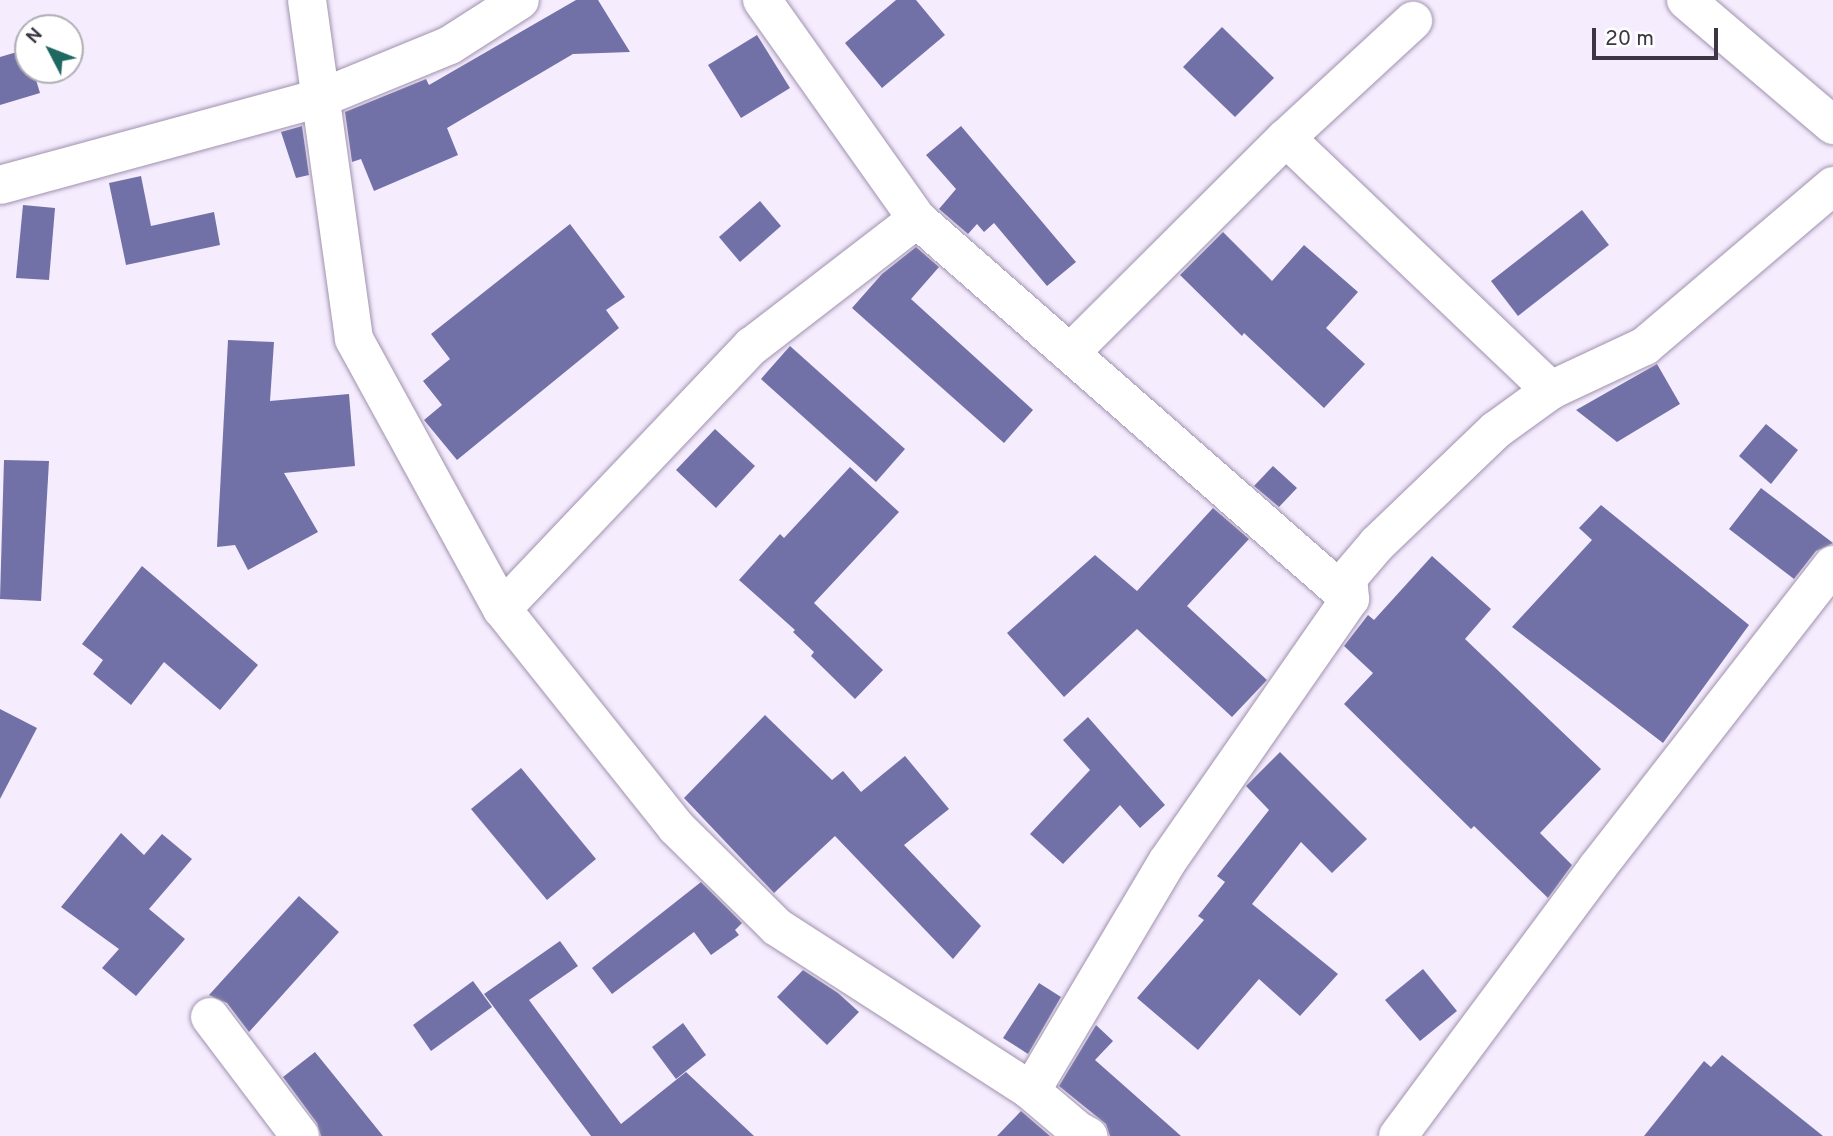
<!DOCTYPE html>
<style>
body{margin:0}
#map{position:relative;width:1833px;height:1136px;overflow:hidden;background:#f5ecfe;font-family:Overpass,sans-serif}
div>[style]{position:absolute}
.building>*{inset:0;background:#7171a7}
.roads{filter:drop-shadow(0 0 2px #a092ae) drop-shadow(0 0 2px #a092ae)}
.minor>*{height:38px;margin:-19px;padding:0 19px;transform-origin:19px;border-radius:19px;background:#fff}
span{translate:-50% -50%;white-space:nowrap;text-align:center;line-height:1.15;-webkit-text-stroke:7px #fff;paint-order:stroke}
.north{position:absolute;left:14px;top:14px;width:70px;height:70px;box-sizing:border-box;background:#fff;border:2px solid #b1afb3;border-radius:50%;rotate:312deg;font-size:19px;font-weight:700;line-height:28px;text-align:center;color:#3c3642}
.north::after{content:'';display:block;margin:auto;width:24px;height:32px;background:#1f6963;clip-path:polygon(50% 0,100% 100%,50% 72%,0 100%)}
.scale{position:absolute;left:1592px;top:28px;width:126px;height:32px;box-sizing:border-box;border:4px solid #3c3642;border-top:0;padding-left:9px;font-size:21px;line-height:24px;white-space:nowrap;color:#3c3642;-webkit-text-stroke:5px #fff;paint-order:stroke}
</style>
<div id="map">
<div class="building">
<div style="clip-path:polygon(576px 0,598px 0,630px 52px,573px 54px,447px 128px,458px 155px,374px 191px,361px 159px,352px 162px,345px 112px,426px 79px,429px 85px)"></div>
<div style="clip-path:polygon(896px 0,916px 0,945px 35px,882px 88px,845px 43px)"></div>
<div style="clip-path:polygon(1222px 27px,1274px 78px,1235px 117px,1183px 67px)"></div>
<div style="clip-path:polygon(757px 35px,790px 88px,741px 118px,708px 65px)"></div>
<div style="clip-path:polygon(27px 49px,28px 70px,33px 70px,40px 93px,0 105px,0 57px)"></div>
<div style="clip-path:polygon(302px 126px,309px 175px,296px 178px,281px 132px)"></div>
<div style="clip-path:polygon(961px 126px,1076px 262px,1047px 286px,994px 223px,984px 232px,977px 224px,968px 234px,939px 209px,956px 189px,926px 155px)"></div>
<div style="clip-path:polygon(141px 176px,151px 226px,214px 212px,220px 245px,126px 265px,109px 183px)"></div>
<div style="clip-path:polygon(760px 201px,781px 226px,740px 262px,719px 237px)"></div>
<div style="clip-path:polygon(23px 205px,55px 208px,49px 280px,16px 278px)"></div>
<div style="clip-path:polygon(1582px 210px,1609px 245px,1518px 316px,1491px 281px)"></div>
<div style="clip-path:polygon(570px 224px,625px 297px,606px 310px,619px 328px,457px 460px,424px 420px,442px 405px,423px 381px,450px 359px,431px 334px)"></div>
<div style="clip-path:polygon(1223px 232px,1272px 281px,1304px 245px,1358px 292px,1326px 328px,1365px 364px,1324px 408px,1244px 333px,1242px 336px,1180px 275px)"></div>
<div style="clip-path:polygon(916px 247px,939px 267px,911px 299px,1033px 410px,1004px 443px,852px 308px,882px 274px)"></div>
<div style="clip-path:polygon(228px 340px,274px 342px,270px 401px,349px 394px,355px 466px,284px 473px,318px 532px,248px 570px,235px 545px,217px 547px)"></div>
<div style="clip-path:polygon(790px 346px,905px 449px,876px 482px,761px 379px)"></div>
<div style="clip-path:polygon(1657px 364px,1680px 404px,1617px 442px,1576px 410px)"></div>
<div style="clip-path:polygon(1766px 424px,1798px 450px,1771px 484px,1739px 456px)"></div>
<div style="clip-path:polygon(715px 429px,755px 466px,716px 508px,676px 470px)"></div>
<div style="clip-path:polygon(4px 460px,49px 461px,41px 601px,0 599px)"></div>
<div style="clip-path:polygon(1273px 466px,1297px 488px,1279px 507px,1254px 486px)"></div>
<div style="clip-path:polygon(850px 467px,899px 512px,814px 603px,883px 670px,855px 699px,811px 656px,814px 652px,793px 632px,795px 630px,739px 580px,780px 534px,784px 538px)"></div>
<div style="clip-path:polygon(1761px 488px,1833px 543px,1816px 551px,1794px 579px,1729px 529px)"></div>
<div style="clip-path:polygon(1601px 505px,1749px 625px,1663px 743px,1512px 627px,1592px 540px,1579px 528px)"></div>
<div style="clip-path:polygon(1213px 508px,1249px 539px,1187px 606px,1267px 680px,1232px 717px,1137px 629px,1064px 697px,1007px 633px,1095px 555px,1137px 591px)"></div>
<div style="clip-path:polygon(1432px 556px,1491px 609px,1465px 639px,1601px 769px,1540px 833px,1572px 865px,1548px 898px,1474px 826px,1471px 829px,1344px 704px,1373px 673px,1344px 646px,1368px 615px,1374px 620px)"></div>
<div style="clip-path:polygon(142px 566px,258px 665px,220px 710px,164px 662px,131px 705px,93px 674px,103px 660px,82px 644px)"></div>
<div style="clip-path:polygon(0 709px,37px 728px,0 799px)"></div>
<div style="clip-path:polygon(765px 715px,832px 780px,843px 771px,861px 792px,905px 756px,949px 809px,904px 845px,981px 926px,953px 959px,835px 836px,774px 893px,684px 798px)"></div>
<div style="clip-path:polygon(1088px 717px,1165px 805px,1140px 828px,1120px 805px,1063px 864px,1030px 834px,1090px 770px,1063px 740px)"></div>
<div style="clip-path:polygon(1280px 752px,1367px 839px,1332px 873px,1301px 842px,1252px 904px,1338px 974px,1300px 1016px,1259px 979px,1198px 1050px,1137px 998px,1204px 920px,1198px 916px,1225px 882px,1217px 876px,1269px 810px,1246px 786px)"></div>
<div style="clip-path:polygon(521px 768px,596px 859px,547px 900px,471px 809px)"></div>
<div style="clip-path:polygon(121px 833px,144px 855px,162px 834px,192px 859px,149px 909px,185px 939px,136px 996px,102px 968px,119px 949px,61px 907px)"></div>
<div style="clip-path:polygon(701px 882px,742px 923px,735px 930px,739px 935px,711px 955px,694px 932px,612px 994px,592px 968px)"></div>
<div style="clip-path:polygon(299px 896px,339px 932px,249px 1032px,227px 1003px,209px 995px)"></div>
<div style="clip-path:polygon(560px 941px,578px 966px,529px 1000px,621px 1124px,686px 1072px,754px 1136px,591px 1136px,484px 994px)"></div>
<div style="clip-path:polygon(1423px 969px,1457px 1011px,1420px 1041px,1385px 1000px)"></div>
<div style="clip-path:polygon(803px 970px,838px 993px,859px 1012px,827px 1045px,777px 997px)"></div>
<div style="clip-path:polygon(473px 981px,492px 1007px,431px 1051px,413px 1025px)"></div>
<div style="clip-path:polygon(1039px 983px,1061px 997px,1028px 1054px,1003px 1038px)"></div>
<div style="clip-path:polygon(683px 1023px,706px 1055px,676px 1079px,652px 1047px)"></div>
<div style="clip-path:polygon(1096px 1025px,1113px 1041px,1095px 1060px,1181px 1136px,1110px 1136px,1106px 1124px,1059px 1086px)"></div>
<div style="clip-path:polygon(315px 1052px,383px 1136px,321px 1136px,317px 1123px,283px 1077px)"></div>
<div style="clip-path:polygon(1722px 1055px,1823px 1136px,1644px 1136px,1704px 1061px,1711px 1067px)"></div>
<div style="clip-path:polygon(1021px 1111px,1050px 1136px,997px 1136px)"></div>
</div>
<div class="roads">
<div class="minor">
<div style="left:307px;top:0;width:342px;rotate:82.1deg"></div>
<div style="left:354px;top:339px;width:308px;rotate:61.3deg"></div>
<div style="left:502px;top:609px;width:279px;rotate:51.4deg"></div>
<div style="left:676px;top:827px;width:142px;rotate:44.7deg"></div>
<div style="left:777px;top:927px;width:302px;rotate:32.8deg"></div>
<div style="left:1031px;top:1091px;width:60px;rotate:40.3deg"></div>
<div style="left:1077px;top:1130px;width:13px;rotate:29deg"></div>
<div style="left:762px;top:0;width:268px;rotate:54.7deg"></div>
<div style="left:917px;top:219px;width:576px;rotate:41.27deg"></div>
<div style="left:1686px;top:0;width:193px;rotate:40.4deg"></div>
<div style="left:1286px;top:138px;width:366px;rotate:43.6deg"></div>
<div style="left:0;top:185px;width:333px;rotate:-15.2deg"></div>
<div style="left:321px;top:98px;width:139px;rotate:-22.3deg"></div>
<div style="left:450px;top:45px;width:83px;rotate:-32.7deg"></div>
<div style="left:1070px;top:353px;width:305px;rotate:-44.9deg"></div>
<div style="left:1286px;top:138px;width:173px;rotate:-42.7deg"></div>
<div style="left:502px;top:609px;width:363px;rotate:-46.5deg"></div>
<div style="left:752px;top:346px;width:208px;rotate:-37.6deg"></div>
<div style="left:210px;top:1017px;width:149px;rotate:52.9deg"></div>
<div style="left:1031px;top:1091px;width:266px;rotate:-59.3deg"></div>
<div style="left:1167px;top:862px;width:320px;rotate:-55.2deg"></div>
<div style="left:1350px;top:599px;width:21px;rotate:-95deg"></div>
<div style="left:1348px;top:578px;width:45px;rotate:-49.5deg"></div>
<div style="left:1377px;top:544px;width:165px;rotate:-43.8deg"></div>
<div style="left:1496px;top:430px;width:68px;rotate:-36deg"></div>
<div style="left:1551px;top:390px;width:104px;rotate:-25.1deg"></div>
<div style="left:1645px;top:346px;width:247px;rotate:-40.4deg"></div>
<div style="left:1398px;top:1136px;width:334px;rotate:-53.4deg"></div>
<div style="left:1597px;top:868px;width:384px;rotate:-52.1deg"></div>
</div>
</div>
<div class="north">N</div>
<div class="scale">20 m</div>
</div>
